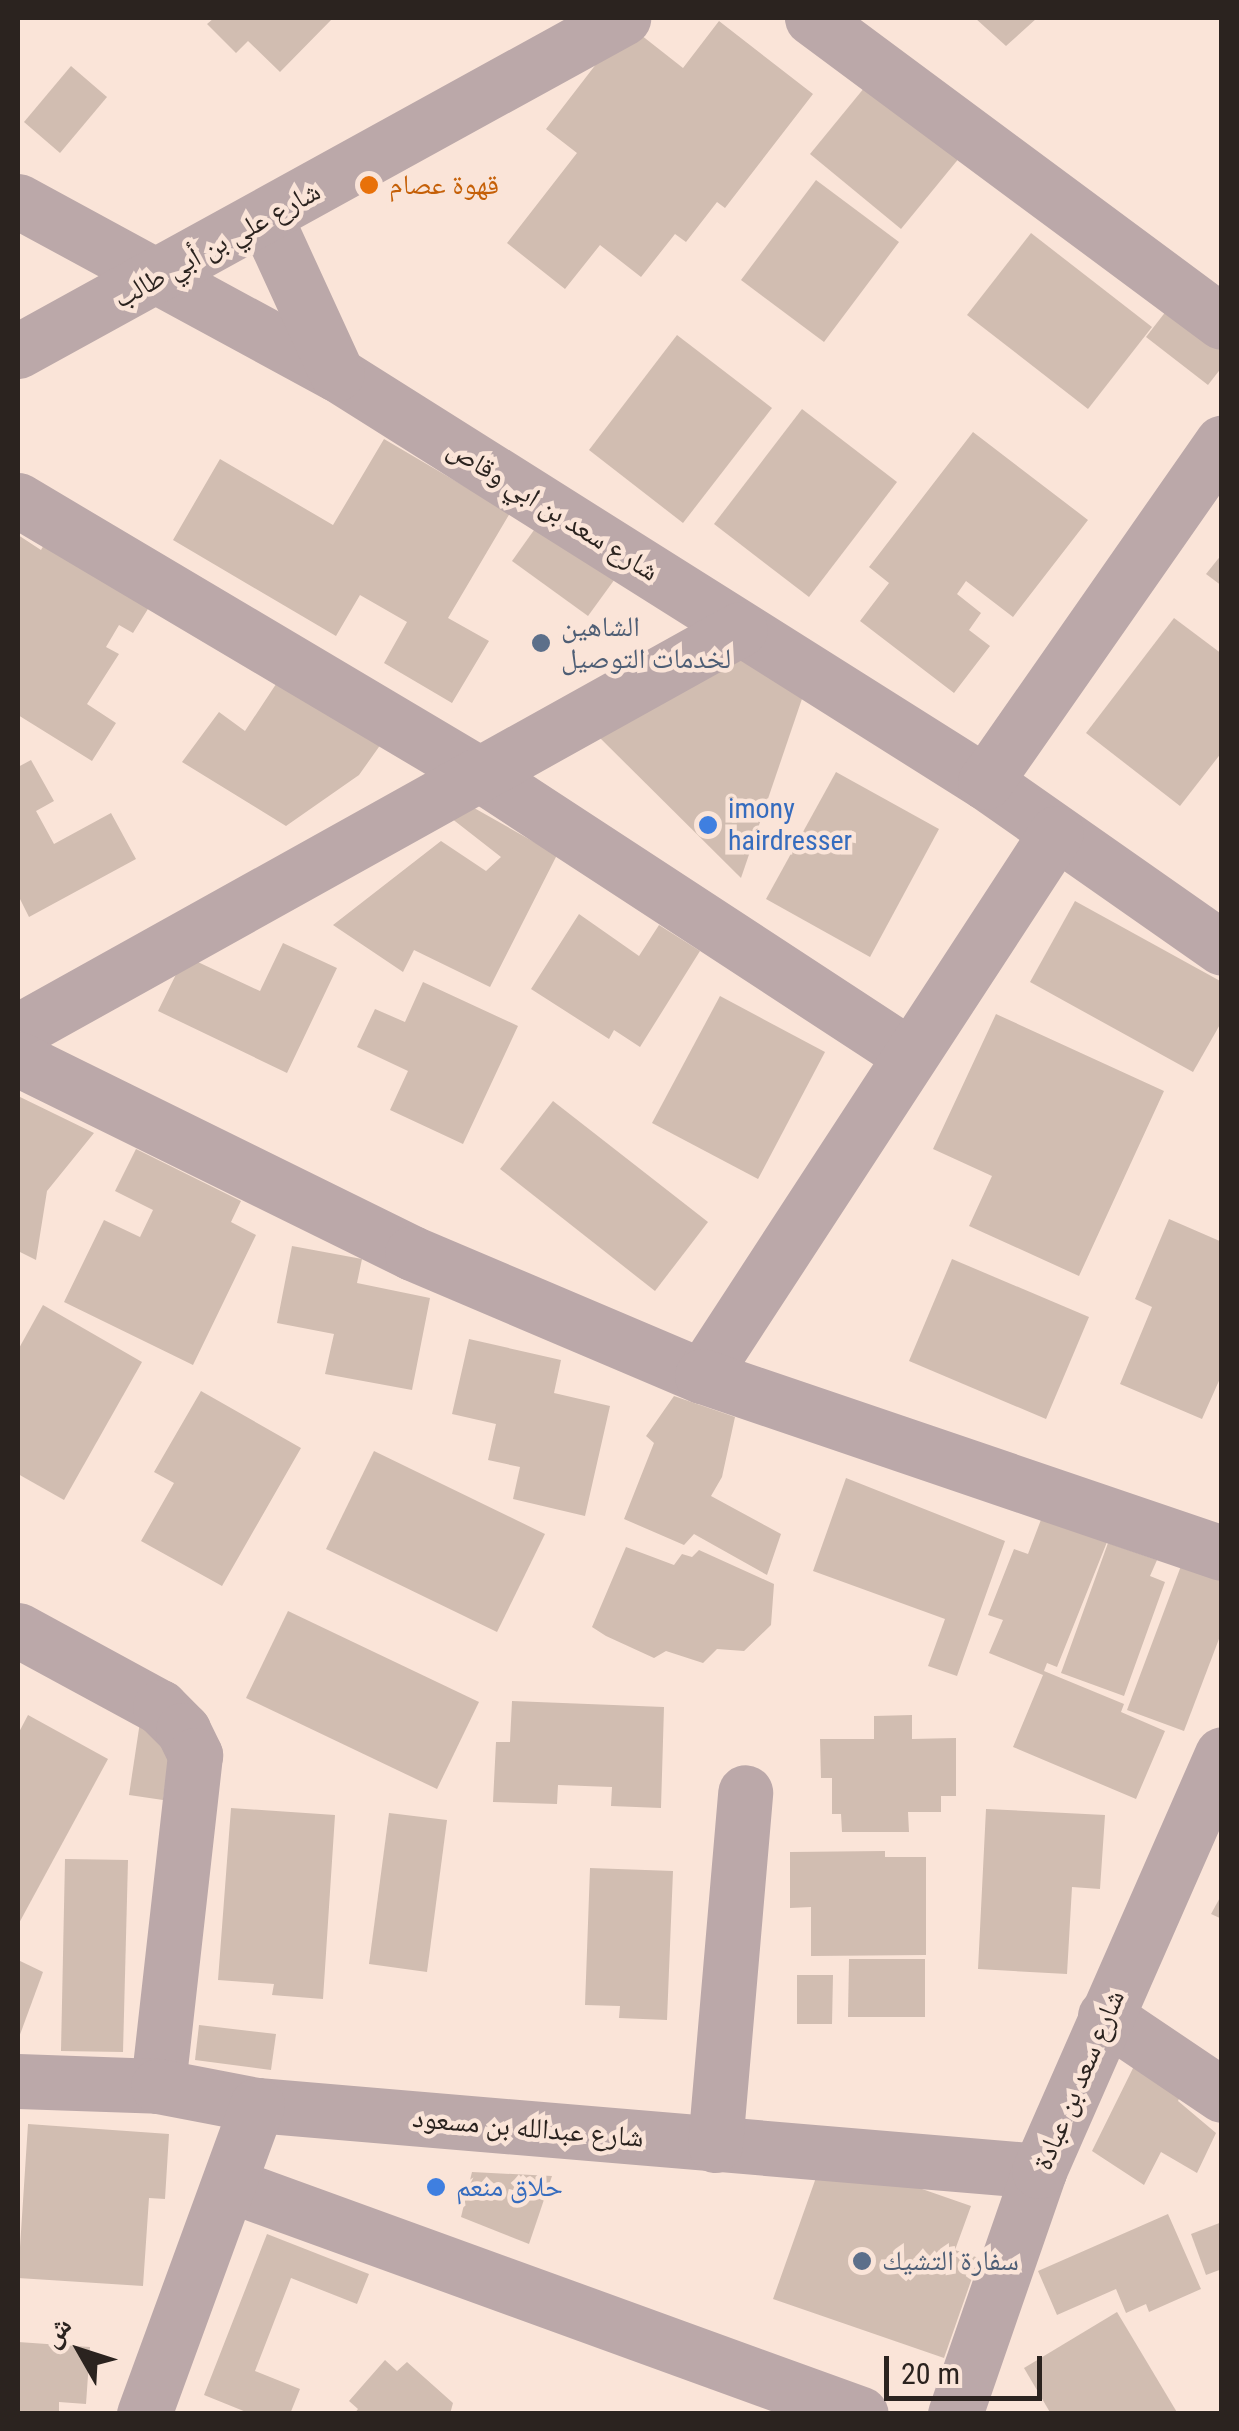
<!DOCTYPE html>
<meta charset="utf-8">
<style>
body{margin:0}
#map{position:relative;width:1239px;height:2431px;overflow:hidden;background:#fae4d8;font-family:"Roboto Condensed","Noto Naskh Arabic",sans-serif}
div>[style]{position:absolute}
.building>*{inset:0;background:#d1bdb1}
.minor>*{height:55px;margin:-27.5px;padding:0 27.5px;transform-origin:27.5px;border-radius:27.5px;background:#bba8a9}
.dots>*{width:28px;height:28px;translate:-50% -50%;box-sizing:border-box;border:5px solid #fae4d8;border-radius:50%}
span{translate:-50% -50%;white-space:nowrap;text-align:center;line-height:1.15;-webkit-text-stroke:9px #fae4d8;paint-order:stroke}
.food-label{font-size:28px;color:#c56008}
.left{translate:0 -50%;text-align:left}
.street-label{font-size:28px;color:#2b231f}
.service-label{font-size:28px;color:#4e5e75}
.shop-label{font-size:28px;color:#366cbe}
.frame{position:absolute;inset:0;border:20px solid #2b231f;pointer-events:none}
.north{position:absolute;left:30px;top:2301px;width:100px;height:100px;-webkit-text-stroke:8px #fae4d8;paint-order:stroke;rotate:309deg;font-size:28px;font-weight:700;line-height:40px;text-align:center;color:#2b231f}
.north::after{content:'';display:block;margin:auto;width:35px;height:45px;background:#2b231f;clip-path:polygon(50% 0,100% 100%,50% 72%,0 100%)}
.scale{position:absolute;left:884px;top:2356px;width:158px;height:45px;box-sizing:border-box;border:5px solid #2b231f;border-top:0;padding-left:12px;font-size:30px;line-height:35px;white-space:nowrap;color:#2b231f;-webkit-text-stroke:8px #fae4d8;paint-order:stroke}
</style>
<div id="map">
<div class="building">
<div style="clip-path:polygon(214px 18px,333px 18px,280px 72px,248px 41px,236px 53px,207px 24px)"></div>
<div style="clip-path:polygon(975px 18px,1037px 18px,1006px 46px)"></div>
<div style="clip-path:polygon(719px 21px,813px 94px,725px 208px,717px 202px,686px 242px,675px 234px,641px 277px,600px 245px,565px 289px,507px 243px,577px 153px,546px 129px,627px 24px,683px 68px)"></div>
<div style="clip-path:polygon(71px 66px,107px 97px,60px 153px,24px 122px)"></div>
<div style="clip-path:polygon(869px 82px,960px 157px,901px 229px,810px 154px)"></div>
<div style="clip-path:polygon(816px 180px,899px 242px,824px 342px,741px 280px)"></div>
<div style="clip-path:polygon(1031px 233px,1152px 327px,1088px 409px,967px 315px)"></div>
<div style="clip-path:polygon(1170px 306px,1222px 346px,1222px 367px,1208px 385px,1146px 337px)"></div>
<div style="clip-path:polygon(677px 335px,772px 408px,683px 523px,589px 450px)"></div>
<div style="clip-path:polygon(802px 409px,897px 482px,809px 597px,714px 524px)"></div>
<div style="clip-path:polygon(973px 432px,1088px 520px,1013px 617px,966px 581px,957px 594px,981px 613px,969px 630px,990px 646px,954px 693px,860px 621px,889px 583px,869px 567px)"></div>
<div style="clip-path:polygon(384px 439px,510px 513px,448px 618px,489px 641px,452px 703px,384px 663px,407px 622px,360px 595px,336px 636px,173px 540px,220px 459px,333px 525px)"></div>
<div style="clip-path:polygon(544px 516px,620px 572px,588px 616px,512px 561px)"></div>
<div style="clip-path:polygon(52px 531px,156px 596px,133px 633px,119px 625px,106px 647px,119px 654px,87px 704px,116px 723px,92px 761px,18px 715px,18px 535px,41px 550px)"></div>
<div style="clip-path:polygon(1222px 554px,1222px 586px,1206px 574px)"></div>
<div style="clip-path:polygon(1174px 618px,1222px 654px,1222px 752px,1180px 806px,1086px 733px)"></div>
<div style="clip-path:polygon(731px 651px,805px 690px,741px 878px,595px 733px)"></div>
<div style="clip-path:polygon(282px 675px,381px 744px,359px 775px,286px 826px,182px 762px,219px 712px,245px 731px)"></div>
<div style="clip-path:polygon(31px 760px,54px 801px,36px 811px,54px 844px,111px 813px,136px 859px,29px 917px,18px 895px,18px 767px)"></div>
<div style="clip-path:polygon(836px 772px,939px 829px,870px 957px,766px 899px)"></div>
<div style="clip-path:polygon(460px 800px,557px 855px,490px 987px,414px 950px,403px 972px,333px 925px,441px 841px,486px 871px,501px 857px,451px 818px)"></div>
<div style="clip-path:polygon(1075px 901px,1222px 982px,1222px 1021px,1193px 1072px,1030px 982px)"></div>
<div style="clip-path:polygon(579px 914px,639px 956px,659px 925px,700px 951px,640px 1047px,614px 1030px,609px 1039px,531px 989px)"></div>
<div style="clip-path:polygon(283px 943px,337px 968px,287px 1073px,158px 1011px,185px 956px,260px 991px)"></div>
<div style="clip-path:polygon(423px 982px,518px 1026px,463px 1144px,390px 1110px,408px 1071px,357px 1047px,375px 1009px,405px 1022px)"></div>
<div style="clip-path:polygon(720px 996px,825px 1052px,758px 1179px,652px 1123px)"></div>
<div style="clip-path:polygon(996px 1014px,1164px 1091px,1079px 1276px,969px 1226px,992px 1176px,933px 1149px)"></div>
<div style="clip-path:polygon(18px 1096px,94px 1133px,47px 1191px,36px 1260px,18px 1251px)"></div>
<div style="clip-path:polygon(553px 1101px,708px 1222px,655px 1291px,500px 1169px)"></div>
<div style="clip-path:polygon(136px 1149px,241px 1201px,231px 1222px,256px 1235px,193px 1365px,64px 1302px,104px 1220px,140px 1237px,153px 1210px,115px 1191px)"></div>
<div style="clip-path:polygon(1169px 1219px,1222px 1242px,1222px 1374px,1202px 1419px,1120px 1384px,1152px 1307px,1135px 1299px)"></div>
<div style="clip-path:polygon(292px 1246px,362px 1259px,357px 1283px,430px 1298px,412px 1390px,325px 1374px,334px 1334px,277px 1323px)"></div>
<div style="clip-path:polygon(952px 1259px,1089px 1317px,1046px 1419px,909px 1361px)"></div>
<div style="clip-path:polygon(43px 1305px,142px 1362px,64px 1500px,18px 1474px,18px 1350px)"></div>
<div style="clip-path:polygon(469px 1339px,561px 1360px,554px 1393px,610px 1406px,585px 1516px,513px 1499px,520px 1467px,488px 1460px,496px 1424px,452px 1414px)"></div>
<div style="clip-path:polygon(201px 1391px,301px 1448px,222px 1586px,141px 1541px,174px 1483px,154px 1472px)"></div>
<div style="clip-path:polygon(674px 1396px,735px 1417px,722px 1477px,711px 1496px,781px 1534px,767px 1575px,694px 1534px,684px 1545px,624px 1519px,654px 1443px,646px 1436px)"></div>
<div style="clip-path:polygon(374px 1451px,545px 1534px,497px 1632px,326px 1549px)"></div>
<div style="clip-path:polygon(846px 1478px,1005px 1541px,957px 1676px,928px 1666px,945px 1619px,813px 1571px)"></div>
<div style="clip-path:polygon(1042px 1517px,1107px 1542px,1057px 1667px,1047px 1663px,1044px 1671px,1124px 1704px,1121px 1712px,1165px 1731px,1136px 1799px,1013px 1747px,1043px 1675px,989px 1653px,1003px 1620px,988px 1615px,1014px 1549px,1028px 1554px)"></div>
<div style="clip-path:polygon(1108px 1543px,1157px 1560px,1150px 1576px,1165px 1582px,1124px 1696px,1061px 1673px)"></div>
<div style="clip-path:polygon(626px 1547px,674px 1565px,682px 1554px,692px 1557px,699px 1550px,774px 1584px,771px 1625px,744px 1651px,717px 1649px,703px 1663px,666px 1651px,654px 1658px,606px 1636px,592px 1627px)"></div>
<div style="clip-path:polygon(1184px 1558px,1222px 1571px,1222px 1631px,1184px 1731px,1127px 1710px)"></div>
<div style="clip-path:polygon(288px 1611px,479px 1702px,437px 1789px,246px 1698px)"></div>
<div style="clip-path:polygon(512px 1701px,664px 1707px,661px 1808px,611px 1806px,612px 1787px,558px 1785px,557px 1804px,493px 1802px,496px 1742px,510px 1742px)"></div>
<div style="clip-path:polygon(28px 1715px,108px 1759px,18px 1925px,18px 1734px)"></div>
<div style="clip-path:polygon(912px 1715px,912px 1739px,956px 1738px,956px 1796px,941px 1796px,941px 1812px,908px 1812px,909px 1832px,842px 1832px,841px 1814px,832px 1814px,832px 1778px,821px 1778px,820px 1739px,874px 1739px,874px 1716px)"></div>
<div style="clip-path:polygon(140px 1722px,174px 1727px,163px 1800px,129px 1795px)"></div>
<div style="clip-path:polygon(231px 1808px,335px 1815px,323px 1999px,272px 1995px,274px 1984px,218px 1980px)"></div>
<div style="clip-path:polygon(986px 1809px,1105px 1815px,1100px 1889px,1072px 1887px,1067px 1974px,978px 1969px)"></div>
<div style="clip-path:polygon(389px 1813px,447px 1820px,427px 1972px,369px 1964px)"></div>
<div style="clip-path:polygon(885px 1851px,885px 1857px,926px 1857px,926px 1955px,811px 1956px,811px 1907px,790px 1908px,790px 1852px)"></div>
<div style="clip-path:polygon(65px 1859px,128px 1860px,123px 2052px,61px 2051px)"></div>
<div style="clip-path:polygon(590px 1868px,673px 1871px,667px 2020px,619px 2018px,620px 2006px,585px 2005px)"></div>
<div style="clip-path:polygon(1222px 1894px,1222px 1919px,1211px 1914px)"></div>
<div style="clip-path:polygon(849px 1959px,925px 1959px,925px 2017px,848px 2017px)"></div>
<div style="clip-path:polygon(18px 1960px,43px 1972px,18px 2040px)"></div>
<div style="clip-path:polygon(797px 1975px,833px 1975px,832px 2024px,797px 2024px)"></div>
<div style="clip-path:polygon(199px 2025px,276px 2034px,271px 2070px,195px 2060px)"></div>
<div style="clip-path:polygon(1141px 2052px,1185px 2085px,1178px 2101px,1216px 2133px,1197px 2173px,1161px 2152px,1144px 2185px,1092px 2151px)"></div>
<div style="clip-path:polygon(28px 2124px,169px 2134px,165px 2199px,149px 2198px,143px 2286px,18px 2278px)"></div>
<div style="clip-path:polygon(824px 2155px,971px 2206px,955px 2250px,979px 2258px,944px 2358px,773px 2299px)"></div>
<div style="clip-path:polygon(472px 2172px,552px 2176px,529px 2244px,461px 2217px)"></div>
<div style="clip-path:polygon(1168px 2214px,1201px 2289px,1149px 2312px,1146px 2304px,1126px 2313px,1116px 2289px,1057px 2315px,1038px 2271px)"></div>
<div style="clip-path:polygon(1222px 2222px,1222px 2269px,1206px 2275px,1191px 2234px)"></div>
<div style="clip-path:polygon(267px 2234px,369px 2274px,357px 2304px,291px 2278px,255px 2371px,300px 2389px,290px 2414px,251px 2414px,204px 2395px)"></div>
<div style="clip-path:polygon(1117px 2312px,1178px 2414px,1051px 2414px,1024px 2368px)"></div>
<div style="clip-path:polygon(18px 2342px,90px 2347px,86px 2404px,59px 2402px,59px 2414px,18px 2414px)"></div>
<div style="clip-path:polygon(385px 2360px,397px 2371px,407px 2362px,453px 2403px,450px 2414px,354px 2414px,358px 2409px,349px 2401px)"></div>
</div>
<div class="minor">
<div style="left:812px;top:18px;width:510px;rotate:36.56deg"></div>
<div style="left:18px;top:201px;width:363px;rotate:28.5deg"></div>
<div style="left:337px;top:374px;width:766px;rotate:32.2deg"></div>
<div style="left:985px;top:782px;width:289px;rotate:35deg"></div>
<div style="left:266px;top:219px;width:170px;rotate:65.4deg"></div>
<div style="left:18px;top:351px;width:691px;rotate:-28.83deg"></div>
<div style="left:18px;top:500px;width:541px;rotate:30.69deg"></div>
<div style="left:483px;top:776px;width:508px;rotate:33.19deg"></div>
<div style="left:985px;top:782px;width:414px;rotate:-55.1deg"></div>
<div style="left:18px;top:1031px;width:826px;rotate:-29.11deg"></div>
<div style="left:18px;top:1059px;width:439px;rotate:26.2deg"></div>
<div style="left:412px;top:1253px;width:315px;rotate:23deg"></div>
<div style="left:702px;top:1376px;width:648px;rotate:-56.9deg"></div>
<div style="left:702px;top:1376px;width:549px;rotate:18.8deg"></div>
<div style="left:18px;top:1630px;width:162px;rotate:28.5deg"></div>
<div style="left:160px;top:1707px;width:33px;rotate:45deg"></div>
<div style="left:183px;top:1730px;width:28px;rotate:64deg"></div>
<div style="left:195px;top:1755px;width:333px;rotate:96.4deg"></div>
<div style="left:1105px;top:2016px;width:141px;rotate:34deg"></div>
<div style="left:18px;top:2081px;width:140px;rotate:2deg"></div>
<div style="left:158px;top:2086px;width:101px;rotate:10.9deg"></div>
<div style="left:257px;top:2105px;width:785px;rotate:4.82deg"></div>
<div style="left:715px;top:2145px;width:354px;rotate:-85.1deg"></div>
<div style="left:230px;top:2185px;width:671px;rotate:19.95deg"></div>
<div style="left:144px;top:2414px;width:329px;rotate:-69.9deg"></div>
<div style="left:955px;top:2414px;width:257px;rotate:-70.9deg"></div>
<div style="left:1039px;top:2171px;width:455px;rotate:-66.3deg"></div>
</div>
<div class="dots">
<div style="left:369px;top:185px;background:#e8710a"></div>
<div style="left:541px;top:643px;background:#5c6f8a"></div>
<div style="left:708px;top:825px;background:#3f7fe0"></div>
<div style="left:436px;top:2187px;background:#3f7fe0"></div>
<div style="left:862px;top:2261px;background:#5c6f8a"></div>
</div>
<div class="food-label">
<span class="left" style="left:389px;top:185px">قهوة عصام</span>
</div>
<div class="street-label">
<span style="left:217px;top:245px;rotate:-29deg">شارع علي بن أبي طالب</span>
<span style="left:553px;top:510px;rotate:32deg">شارع سعد بن ابي وقاص</span>
<span style="left:1079px;top:2080px;rotate:-67deg">شارع سعد بن عبادة</span>
<span style="left:528px;top:2128px;rotate:5deg">شارع عبدالله بن مسعود</span>
</div>
<div class="service-label">
<span class="left" style="left:561px;top:643px">الشاهين<br>لخدمات التوصيل</span>
<span class="left" style="left:882px;top:2261px">سفارة التشيك</span>
</div>
<div class="shop-label">
<span class="left" style="left:728px;top:825px">imony<br>hairdresser</span>
<span class="left" style="left:456px;top:2187px">حلاق منعم</span>
</div>
<div class="frame"></div>
<div class="north">ش</div>
<div class="scale">20 m</div>
</div>
